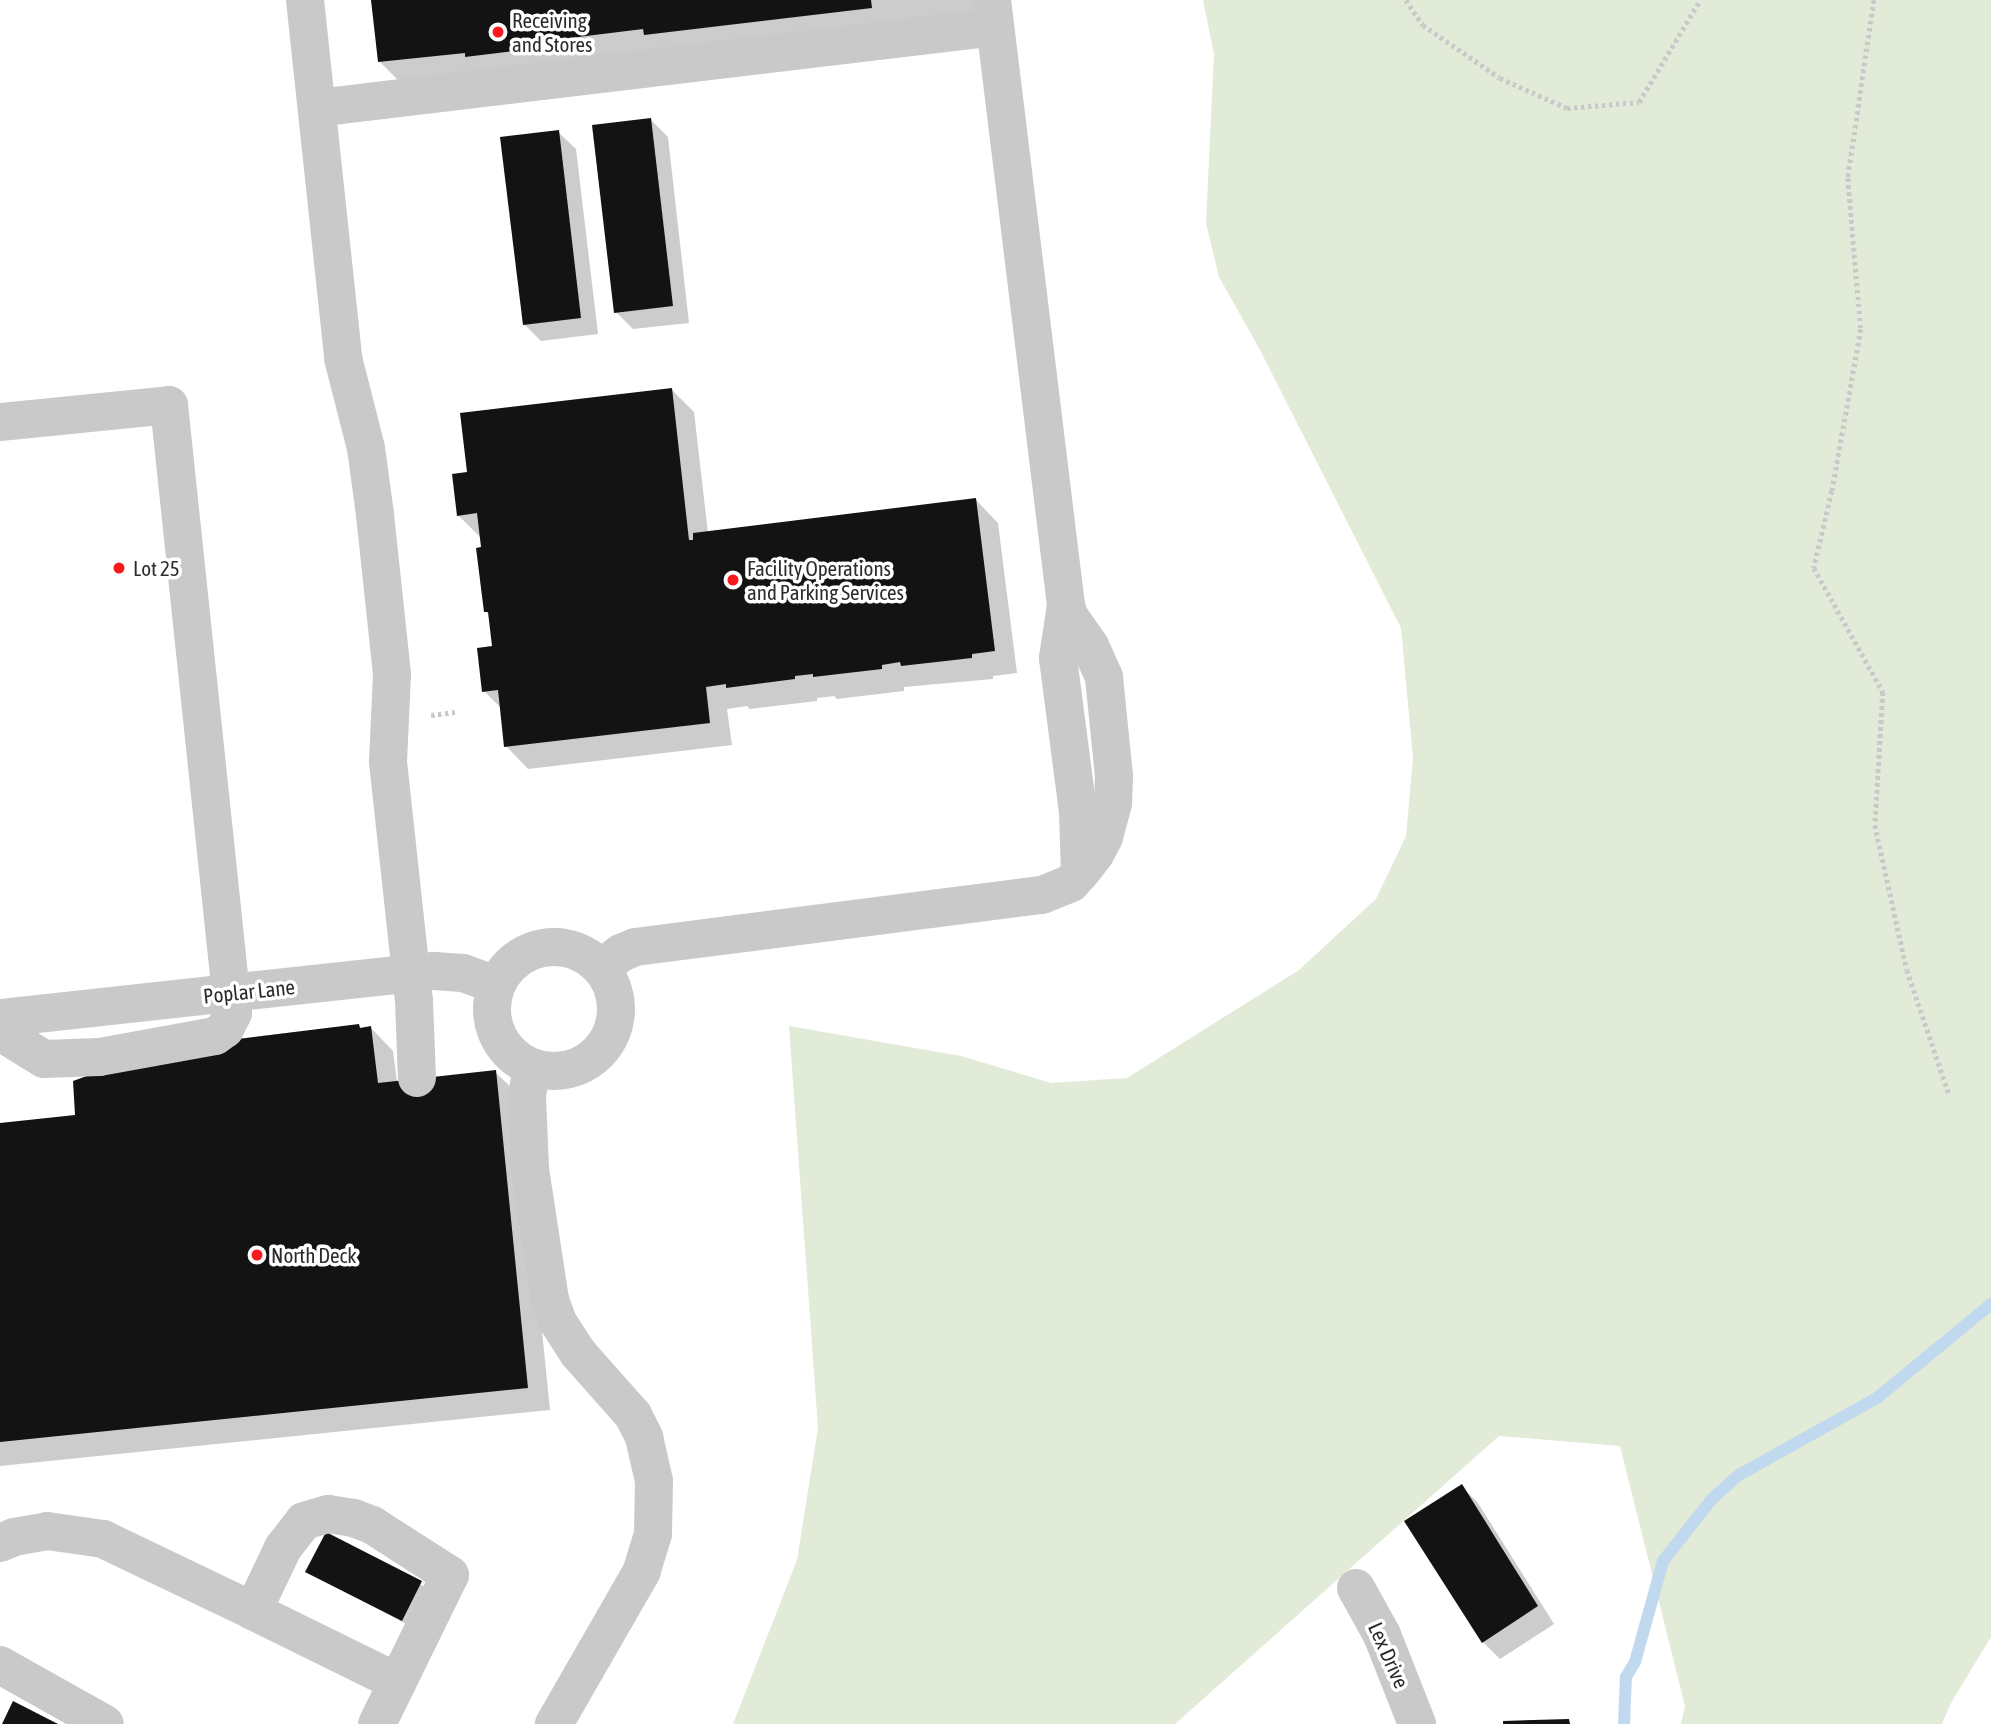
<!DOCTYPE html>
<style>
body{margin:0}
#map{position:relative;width:1991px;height:1724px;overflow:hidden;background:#fff;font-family:"Asap Condensed",sans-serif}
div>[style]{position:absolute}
.green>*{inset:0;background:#e1ebd7}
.shadow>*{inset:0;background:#0003}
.stream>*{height:12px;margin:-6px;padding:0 6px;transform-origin:6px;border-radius:6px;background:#c1d9ee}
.building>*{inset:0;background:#131313}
.path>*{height:4.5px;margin-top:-2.25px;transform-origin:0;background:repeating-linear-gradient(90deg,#c9c9c9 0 3.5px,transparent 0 7px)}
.minor>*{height:38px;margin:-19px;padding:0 19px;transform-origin:19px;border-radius:19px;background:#c9c9c9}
.minor>.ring{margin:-19px;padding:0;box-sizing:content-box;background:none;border:38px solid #c9c9c9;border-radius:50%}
.dots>*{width:19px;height:19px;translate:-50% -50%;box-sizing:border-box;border:4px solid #fff;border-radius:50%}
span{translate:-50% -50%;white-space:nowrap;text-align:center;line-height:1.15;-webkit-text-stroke:7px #fff;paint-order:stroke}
.poi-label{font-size:21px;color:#2c2c2c}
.left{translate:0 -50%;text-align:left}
.street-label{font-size:21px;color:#2c2c2c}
</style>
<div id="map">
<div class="green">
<div style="clip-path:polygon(1203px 0,1991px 0,1991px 1637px,1951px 1703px,1942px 1724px,1681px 1724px,1685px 1706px,1620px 1446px,1499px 1436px,1175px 1724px,733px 1724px,797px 1560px,818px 1428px,789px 1026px,961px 1056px,1051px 1083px,1127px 1078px,1299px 970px,1376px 899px,1406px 836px,1413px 758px,1401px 628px,1259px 348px,1219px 277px,1206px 223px,1214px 54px)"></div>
</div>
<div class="shadow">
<div style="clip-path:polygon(372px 0,975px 0,977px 14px,402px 84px,380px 62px)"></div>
<div style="clip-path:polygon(651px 120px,668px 137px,689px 323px,633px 329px,616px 312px)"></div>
<div style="clip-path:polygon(558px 132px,576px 149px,598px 334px,541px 341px,524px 324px)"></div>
<div style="clip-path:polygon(672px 390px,694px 412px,708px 533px,976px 500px,998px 523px,1017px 673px,993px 676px,993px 679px,904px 687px,904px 691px,837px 699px,834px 696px,817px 698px,817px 701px,750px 709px,747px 706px,727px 709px,732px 745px,528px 769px,506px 746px,502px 709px,484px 691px,494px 648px,491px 616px,485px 611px,481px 538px,458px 515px,469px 474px)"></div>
<div style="clip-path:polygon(358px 1025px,362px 1029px,371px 1028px,393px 1051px,397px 1082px,495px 1072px,518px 1094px,550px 1410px,0 1466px,0 1125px,77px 1117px,165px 1054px,261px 1036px)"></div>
<div style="clip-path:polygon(1461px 1486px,1478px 1503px,1554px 1624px,1500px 1659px,1483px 1642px)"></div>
<div style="clip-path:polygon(326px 1535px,427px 1588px,408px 1625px,308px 1572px)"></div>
</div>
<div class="stream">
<div style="left:1624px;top:1724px;width:47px;rotate:-87.6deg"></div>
<div style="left:1626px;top:1677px;width:17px;rotate:-59deg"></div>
<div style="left:1635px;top:1662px;width:105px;rotate:-74.5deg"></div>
<div style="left:1663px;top:1561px;width:79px;rotate:-51.7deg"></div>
<div style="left:1712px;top:1499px;width:36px;rotate:-42deg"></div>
<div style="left:1739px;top:1475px;width:158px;rotate:-29.2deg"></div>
<div style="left:1877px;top:1398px;width:148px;rotate:-39.5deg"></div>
</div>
<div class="building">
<div style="clip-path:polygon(371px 0,871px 0,872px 8px,644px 35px,643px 29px,513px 45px,513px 51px,465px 57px,465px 53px,378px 62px)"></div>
<div style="clip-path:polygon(651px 118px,673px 306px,614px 313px,592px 125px)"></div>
<div style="clip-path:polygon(559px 130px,581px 318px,523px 325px,500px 137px)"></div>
<div style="clip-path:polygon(672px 388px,689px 540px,693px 540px,693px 533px,976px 498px,995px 651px,972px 654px,972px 658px,901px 666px,900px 662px,882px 665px,882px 669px,813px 677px,813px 674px,795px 676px,795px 679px,726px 688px,726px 684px,706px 687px,710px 723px,504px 747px,498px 690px,482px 692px,477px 648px,492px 646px,488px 612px,484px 612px,476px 548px,481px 547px,477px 513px,457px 516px,452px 474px,467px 472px,460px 413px)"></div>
<div style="clip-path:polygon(359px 1024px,360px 1028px,371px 1026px,378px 1083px,496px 1070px,528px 1388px,0 1442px,0 1123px,75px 1115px,73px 1081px,117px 1065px,213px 1042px)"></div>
<div style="clip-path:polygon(1462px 1484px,1538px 1606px,1482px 1643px,1404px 1521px)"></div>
<div style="clip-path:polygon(326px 1532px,422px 1581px,402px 1621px,305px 1572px)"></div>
<div style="clip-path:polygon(13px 1701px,58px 1724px,2px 1724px)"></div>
<div style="clip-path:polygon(1569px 1719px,1570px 1724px,1503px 1724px,1503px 1721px)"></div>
</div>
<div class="path">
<div style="left:1406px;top:0;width:30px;rotate:56deg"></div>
<div style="left:1423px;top:25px;width:93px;rotate:34.5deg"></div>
<div style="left:1500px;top:78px;width:73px;rotate:24.1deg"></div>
<div style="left:1567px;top:108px;width:72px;rotate:-4.8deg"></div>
<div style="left:1639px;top:102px;width:119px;rotate:-59.1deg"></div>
<div style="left:1874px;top:0;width:180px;rotate:98.3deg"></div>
<div style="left:1848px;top:178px;width:152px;rotate:85.1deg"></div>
<div style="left:1861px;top:329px;width:165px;rotate:100.1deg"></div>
<div style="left:1832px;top:491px;width:79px;rotate:103.2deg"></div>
<div style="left:1814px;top:568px;width:142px;rotate:60.9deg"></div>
<div style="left:1883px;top:692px;width:133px;rotate:93.4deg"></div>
<div style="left:1875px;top:825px;width:148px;rotate:77.6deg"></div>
<div style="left:1907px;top:970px;width:131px;rotate:71.3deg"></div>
<div style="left:431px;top:715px;width:24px;rotate:-7deg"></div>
</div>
<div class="minor">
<div style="left:305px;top:0;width:360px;rotate:83.9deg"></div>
<div style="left:343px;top:358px;width:93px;rotate:75.7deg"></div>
<div style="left:366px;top:448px;width:68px;rotate:82.3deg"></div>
<div style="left:375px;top:515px;width:160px;rotate:83.9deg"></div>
<div style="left:392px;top:674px;width:88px;rotate:92.6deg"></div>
<div style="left:388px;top:762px;width:240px;rotate:83.8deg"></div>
<div style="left:414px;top:1001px;width:77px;rotate:87.8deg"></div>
<div style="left:992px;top:0;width:610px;rotate:83.03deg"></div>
<div style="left:317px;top:108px;width:683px;rotate:-6.81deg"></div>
<div style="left:0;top:422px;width:170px;rotate:-5.7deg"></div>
<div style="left:169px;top:405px;width:611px;rotate:83.99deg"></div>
<div style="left:233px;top:1013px;width:18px;rotate:117deg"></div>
<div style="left:225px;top:1029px;width:12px;rotate:145deg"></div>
<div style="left:215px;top:1036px;width:118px;rotate:169.7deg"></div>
<div style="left:99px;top:1057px;width:55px;rotate:177.9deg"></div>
<div style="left:44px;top:1059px;width:52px;rotate:-148.5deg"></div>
<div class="ring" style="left:492px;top:947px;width:86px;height:86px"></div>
<div style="left:601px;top:968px;width:25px;rotate:-37deg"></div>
<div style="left:621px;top:953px;width:15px;rotate:-23deg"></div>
<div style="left:635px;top:947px;width:410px;rotate:-7.3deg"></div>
<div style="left:1042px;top:895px;width:31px;rotate:-22deg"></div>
<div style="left:1071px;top:883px;width:13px;rotate:-48deg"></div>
<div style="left:1080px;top:873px;width:8px;rotate:-50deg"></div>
<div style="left:1085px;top:867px;width:16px;rotate:-52deg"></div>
<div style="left:1095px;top:854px;width:19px;rotate:-62deg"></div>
<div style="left:1104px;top:837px;width:34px;rotate:-75deg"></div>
<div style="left:1113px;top:804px;width:28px;rotate:-88deg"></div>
<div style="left:1114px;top:776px;width:100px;rotate:-95.8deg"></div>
<div style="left:1104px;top:677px;width:34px;rotate:-114deg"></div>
<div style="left:1090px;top:646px;width:37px;rotate:-125deg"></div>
<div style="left:1069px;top:616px;width:11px;rotate:-105deg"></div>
<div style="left:1066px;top:605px;width:54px;rotate:98.6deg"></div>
<div style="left:1058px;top:658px;width:155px;rotate:82.6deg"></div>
<div style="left:1078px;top:812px;width:61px;rotate:88.1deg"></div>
<div style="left:0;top:1018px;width:437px;rotate:-6.2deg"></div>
<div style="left:434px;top:971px;width:29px;rotate:4deg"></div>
<div style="left:463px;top:973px;width:35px;rotate:20deg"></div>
<div style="left:532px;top:1067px;width:29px;rotate:100deg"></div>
<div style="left:527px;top:1096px;width:73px;rotate:87.6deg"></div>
<div style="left:530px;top:1169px;width:133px;rotate:81.3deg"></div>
<div style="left:550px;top:1300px;width:23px;rotate:70deg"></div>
<div style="left:558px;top:1322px;width:37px;rotate:57deg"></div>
<div style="left:578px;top:1353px;width:83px;rotate:48.4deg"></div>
<div style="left:633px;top:1415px;width:25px;rotate:63deg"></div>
<div style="left:644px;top:1437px;width:45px;rotate:77.2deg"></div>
<div style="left:654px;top:1481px;width:53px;rotate:91.1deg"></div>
<div style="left:653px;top:1534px;width:39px;rotate:107deg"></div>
<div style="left:642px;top:1571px;width:177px;rotate:119.9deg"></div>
<div style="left:0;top:1543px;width:15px;rotate:-23deg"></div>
<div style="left:14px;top:1537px;width:34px;rotate:-10deg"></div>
<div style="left:47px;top:1531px;width:57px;rotate:8.1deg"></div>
<div style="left:103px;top:1539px;width:166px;rotate:25.6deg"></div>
<div style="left:1356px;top:1588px;width:54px;rotate:61deg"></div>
<div style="left:1382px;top:1635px;width:96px;rotate:68.5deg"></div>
<div style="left:0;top:1665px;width:120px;rotate:29.3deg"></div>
<div style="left:377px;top:1724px;width:166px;rotate:-63.9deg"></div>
<div style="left:450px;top:1575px;width:93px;rotate:-147.3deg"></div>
<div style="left:372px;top:1525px;width:19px;rotate:-159deg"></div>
<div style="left:354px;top:1518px;width:26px;rotate:-171deg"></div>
<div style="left:328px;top:1514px;width:25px;rotate:164deg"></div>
<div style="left:304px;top:1521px;width:34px;rotate:128deg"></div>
<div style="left:283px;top:1548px;width:70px;rotate:115.5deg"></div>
<div style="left:253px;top:1611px;width:161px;rotate:26.2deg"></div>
</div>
<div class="dots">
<div style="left:498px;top:32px;background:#f61a1d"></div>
<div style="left:119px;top:568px;background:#f61a1d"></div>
<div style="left:733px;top:580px;background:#f61a1d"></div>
<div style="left:257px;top:1255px;background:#f61a1d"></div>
</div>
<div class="poi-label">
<span class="left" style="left:512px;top:32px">Receiving<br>and Stores</span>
<span class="left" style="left:133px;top:568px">Lot 25</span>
<span class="left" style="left:747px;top:580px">Facility Operations<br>and Parking Services</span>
<span class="left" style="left:271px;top:1255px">North Deck</span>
</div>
<div class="street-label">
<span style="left:249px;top:991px;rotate:-6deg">Poplar Lane</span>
<span style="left:1389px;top:1655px;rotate:66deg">Lex Drive</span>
</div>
</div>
